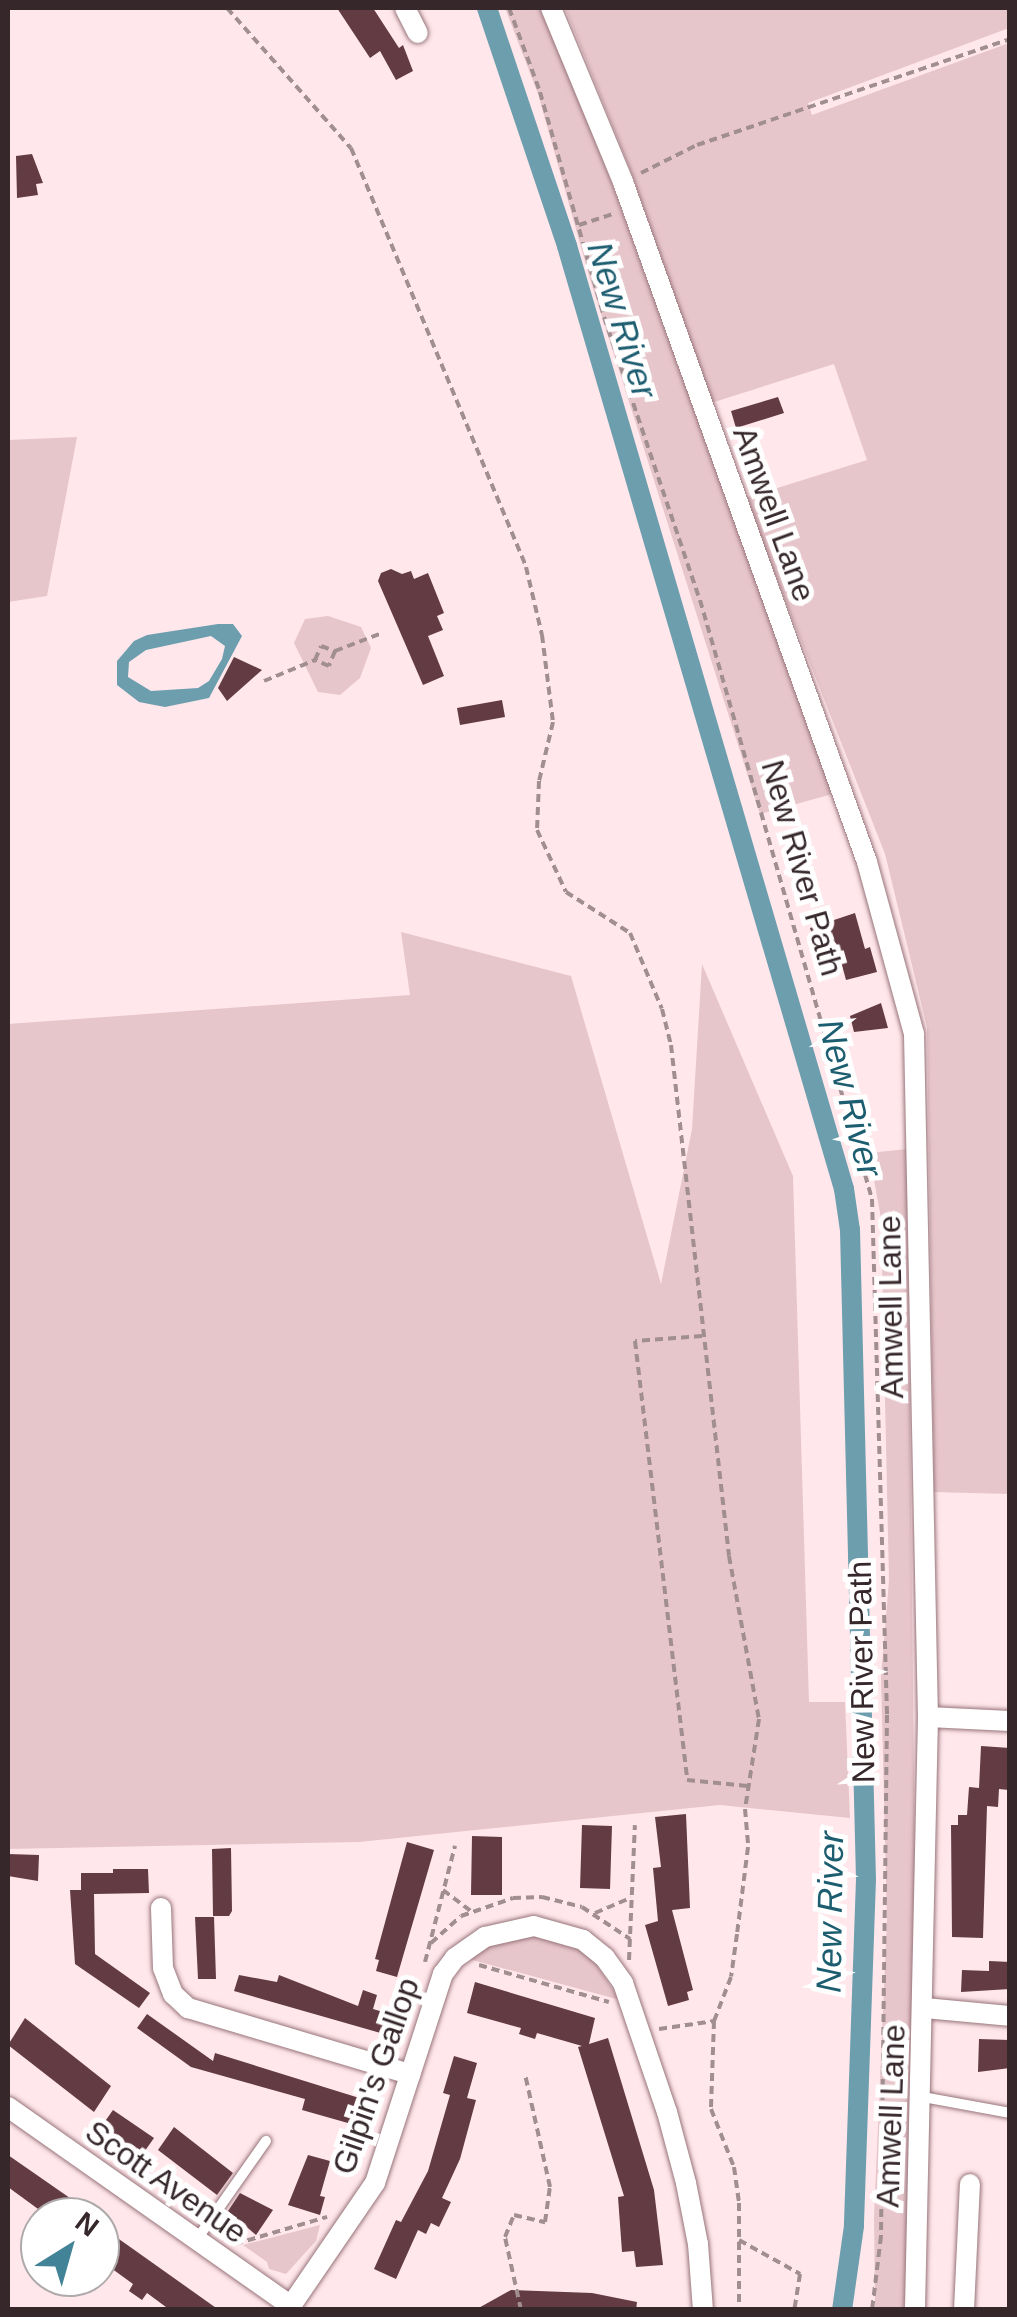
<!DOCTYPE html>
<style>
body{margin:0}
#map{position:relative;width:1017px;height:2317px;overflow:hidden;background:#ffe7eb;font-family:Helvetica,sans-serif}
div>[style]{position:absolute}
.green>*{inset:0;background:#e7c6cb}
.water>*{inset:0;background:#6d9eae}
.canal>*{height:20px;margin:-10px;padding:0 10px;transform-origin:10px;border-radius:10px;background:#6d9eae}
.building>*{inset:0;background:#633b42}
.path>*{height:4px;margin-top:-2px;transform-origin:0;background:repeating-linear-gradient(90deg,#a18e91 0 8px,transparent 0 13px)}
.roads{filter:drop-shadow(0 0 2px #97747a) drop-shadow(0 0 2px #97747a)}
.lane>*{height:10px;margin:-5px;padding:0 5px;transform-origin:5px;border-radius:5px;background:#fff}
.street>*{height:20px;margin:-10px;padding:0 10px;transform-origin:10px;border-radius:10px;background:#fff}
span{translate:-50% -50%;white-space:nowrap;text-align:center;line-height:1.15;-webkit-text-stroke:10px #fff;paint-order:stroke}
.street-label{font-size:32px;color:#35272a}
.water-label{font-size:35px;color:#1d5d70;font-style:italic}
.frame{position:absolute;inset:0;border:10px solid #35272a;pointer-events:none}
.north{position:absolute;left:20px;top:2197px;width:100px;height:100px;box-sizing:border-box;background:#fff;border:2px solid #aea9aa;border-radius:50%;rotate:37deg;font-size:28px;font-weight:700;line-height:40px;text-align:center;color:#35272a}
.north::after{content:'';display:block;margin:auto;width:35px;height:45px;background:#438397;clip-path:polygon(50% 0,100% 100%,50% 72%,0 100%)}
</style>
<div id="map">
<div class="green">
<div style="clip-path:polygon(505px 8px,542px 8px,586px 113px,836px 793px,760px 814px,590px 279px,538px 94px)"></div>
<div style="clip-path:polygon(565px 8px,1009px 8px,1009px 28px,808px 103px,812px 115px,1009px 43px,1009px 1494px,934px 1492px,927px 1027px,885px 854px,745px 498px,867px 460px,834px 364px,711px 403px,632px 174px)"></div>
<div style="clip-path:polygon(77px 437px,47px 596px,8px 602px,8px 440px)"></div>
<div style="clip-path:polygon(328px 616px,361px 627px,371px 648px,360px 678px,340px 695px,318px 692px,294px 643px,305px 619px)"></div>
<div style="clip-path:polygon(401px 932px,571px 976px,661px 1284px,692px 1129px,702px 964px,793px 1176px,809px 1702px,845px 1702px,850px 1818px,720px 1805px,359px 1842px,8px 1849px,8px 1024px,410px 995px)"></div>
<div style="clip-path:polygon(907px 1149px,915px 1866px,906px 2284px,904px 2310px,875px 2309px,874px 2217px,887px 1920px,881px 1677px,889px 1580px,881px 1218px,869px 1153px)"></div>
<div style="clip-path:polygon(529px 1934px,577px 1948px,591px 1957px,620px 2000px,469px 1959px,482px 1948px)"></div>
<div style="clip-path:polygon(320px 2225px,316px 2241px,286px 2274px,269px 2269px,267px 2262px,243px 2245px)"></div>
</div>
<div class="water">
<div style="clip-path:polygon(evenodd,218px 624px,233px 624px,242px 636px,209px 698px,165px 707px,139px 702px,117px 685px,117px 661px,134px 641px,147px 635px,218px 624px,211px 636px,225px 646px,222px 659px,209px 681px,198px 688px,151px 691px,128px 677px,129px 662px,146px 650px,211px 636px)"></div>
</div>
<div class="canal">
<div style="left:487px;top:8px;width:251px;rotate:71.4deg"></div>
<div style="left:567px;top:246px;width:983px;rotate:73.63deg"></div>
<div style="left:844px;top:1189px;width:41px;rotate:81.7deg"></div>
<div style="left:850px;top:1230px;width:649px;rotate:88.59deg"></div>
<div style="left:866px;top:1879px;width:347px;rotate:92deg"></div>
<div style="left:854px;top:2226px;width:85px;rotate:98.1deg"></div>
</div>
<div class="building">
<div style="clip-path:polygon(337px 8px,373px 8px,399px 48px,403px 45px,413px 71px,396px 80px,380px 51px,370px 58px)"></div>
<div style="clip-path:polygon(32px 154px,43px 183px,36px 184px,38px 195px,17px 198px,16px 156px)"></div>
<div style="clip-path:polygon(778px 397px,784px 413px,736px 428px,731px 411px)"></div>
<div style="clip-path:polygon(391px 569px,402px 574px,411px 571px,414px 579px,428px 573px,444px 613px,437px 616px,443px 630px,428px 636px,444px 676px,423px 685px,378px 581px,381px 573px)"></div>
<div style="clip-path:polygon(234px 657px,262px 670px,227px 701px,218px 688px)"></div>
<div style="clip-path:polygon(502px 700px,505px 717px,460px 725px,457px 708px)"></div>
<div style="clip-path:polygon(855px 913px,865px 949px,870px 947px,877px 972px,846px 980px,836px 943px,816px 949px,810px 928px)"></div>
<div style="clip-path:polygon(881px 1003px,888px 1028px,854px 1032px,850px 1016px)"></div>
<div style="clip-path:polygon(981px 1746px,1010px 1748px,1009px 1790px,999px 1789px,998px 1807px,987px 1806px,983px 1938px,952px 1937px,951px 1825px,958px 1825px,958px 1815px,967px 1815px,969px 1787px,979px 1788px)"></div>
<div style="clip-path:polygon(686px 1814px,690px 1908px,672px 1910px,693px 1990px,687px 1992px,689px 2000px,668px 2006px,645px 1925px,658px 1921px,653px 1868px,661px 1867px,655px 1817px)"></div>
<div style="clip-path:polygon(582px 1825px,612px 1826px,610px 1889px,580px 1888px)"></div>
<div style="clip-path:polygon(472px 1836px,502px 1837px,502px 1895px,471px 1895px)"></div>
<div style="clip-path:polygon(407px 1842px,434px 1850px,397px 1977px,376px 1971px,379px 1960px,375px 1959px)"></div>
<div style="clip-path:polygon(231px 1848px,232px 1911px,229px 1916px,213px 1916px,212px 1849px)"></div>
<div style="clip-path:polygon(8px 1854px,39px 1855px,38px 1881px,8px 1876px)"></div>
<div style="clip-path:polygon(113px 1869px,148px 1869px,149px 1893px,94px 1894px,95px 1954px,150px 1993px,139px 2008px,75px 1964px,70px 1890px,81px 1890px,81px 1873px,113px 1873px)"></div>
<div style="clip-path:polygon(195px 1917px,214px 1917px,216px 1979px,198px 1979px)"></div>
<div style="clip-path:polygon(989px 1961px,1010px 1962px,1010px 1989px,961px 1992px,962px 1970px,989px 1971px)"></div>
<div style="clip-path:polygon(239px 1975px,277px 1982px,279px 1975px,358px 2006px,363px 1990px,377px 1995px,373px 2009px,390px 2014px,384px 2034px,234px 1991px)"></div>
<div style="clip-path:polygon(475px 1982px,595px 2018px,589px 2044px,608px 2038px,654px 2190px,663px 2265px,636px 2267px,634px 2251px,622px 2252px,618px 2197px,624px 2196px,578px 2047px,582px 2046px,537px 2033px,535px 2039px,519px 2034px,521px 2028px,467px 2013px)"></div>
<div style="clip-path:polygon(147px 2014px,213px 2061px,215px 2053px,369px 2101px,362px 2127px,302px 2110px,305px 2099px,191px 2067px,137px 2028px)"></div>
<div style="clip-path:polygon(25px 2018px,111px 2086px,94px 2112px,8px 2045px)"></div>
<div style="clip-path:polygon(979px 2039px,1010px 2040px,1010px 2068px,978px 2072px)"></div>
<div style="clip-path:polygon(454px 2056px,477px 2063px,467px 2098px,476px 2100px,460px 2159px,442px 2198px,451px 2202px,439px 2227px,431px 2223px,426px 2234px,418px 2230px,396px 2279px,374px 2269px,396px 2220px,401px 2222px,428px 2171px,450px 2095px,443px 2093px)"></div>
<div style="clip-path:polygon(113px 2110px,154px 2138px,142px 2155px,101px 2127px)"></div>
<div style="clip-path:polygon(174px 2127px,233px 2173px,217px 2195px,158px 2150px)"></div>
<div style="clip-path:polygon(8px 2155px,80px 2205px,71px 2217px,49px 2217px,8px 2187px)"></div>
<div style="clip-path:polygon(308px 2155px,330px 2161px,320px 2196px,325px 2197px,320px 2215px,288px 2205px)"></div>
<div style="clip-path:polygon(240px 2193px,273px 2210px,256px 2235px,228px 2211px)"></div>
<div style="clip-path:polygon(100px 2226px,126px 2244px,219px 2310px,170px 2310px,147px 2293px,142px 2300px,129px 2291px,133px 2284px,100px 2260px)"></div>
<div style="clip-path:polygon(511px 2290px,592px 2293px,637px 2302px,636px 2310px,475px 2310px)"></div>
</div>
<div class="path">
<div style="left:227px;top:8px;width:187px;rotate:48.5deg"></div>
<div style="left:351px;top:148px;width:454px;rotate:67.3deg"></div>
<div style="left:526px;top:567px;width:70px;rotate:76.8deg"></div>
<div style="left:542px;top:635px;width:88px;rotate:82.8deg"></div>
<div style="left:553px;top:722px;width:61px;rotate:103.3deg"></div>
<div style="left:539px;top:781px;width:49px;rotate:92.3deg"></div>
<div style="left:537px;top:830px;width:68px;rotate:64.9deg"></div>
<div style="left:566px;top:892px;width:76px;rotate:32.6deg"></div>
<div style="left:630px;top:933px;width:82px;rotate:67.2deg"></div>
<div style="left:662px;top:1009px;width:37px;rotate:76deg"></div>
<div style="left:671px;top:1045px;width:514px;rotate:83.52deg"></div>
<div style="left:729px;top:1556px;width:166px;rotate:79.6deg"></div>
<div style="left:759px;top:1719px;width:91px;rotate:98.8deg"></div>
<div style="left:745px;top:1809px;width:38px;rotate:85deg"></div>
<div style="left:748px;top:1847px;width:88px;rotate:97.2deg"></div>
<div style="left:737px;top:1934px;width:43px;rotate:97.9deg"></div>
<div style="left:731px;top:1977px;width:47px;rotate:111.1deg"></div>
<div style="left:714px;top:2021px;width:88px;rotate:92deg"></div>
<div style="left:711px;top:2109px;width:62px;rotate:68.4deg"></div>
<div style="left:734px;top:2167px;width:36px;rotate:82deg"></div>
<div style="left:739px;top:2203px;width:107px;rotate:90deg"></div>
<div style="left:509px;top:8px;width:90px;rotate:69.7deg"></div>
<div style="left:540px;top:92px;width:234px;rotate:74.1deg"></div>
<div style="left:604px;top:317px;width:299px;rotate:71.3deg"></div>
<div style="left:700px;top:600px;width:623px;rotate:73.98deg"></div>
<div style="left:872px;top:1199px;width:516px;rotate:88.33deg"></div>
<div style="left:887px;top:1715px;width:521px;rotate:90.66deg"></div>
<div style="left:881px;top:2236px;width:75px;rotate:96.9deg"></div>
<div style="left:8px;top:9px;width:1px;rotate:-45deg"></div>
<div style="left:641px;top:173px;width:63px;rotate:-26.6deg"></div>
<div style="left:697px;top:145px;width:330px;rotate:-18.7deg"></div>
<div style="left:579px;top:225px;width:36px;rotate:-18deg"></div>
<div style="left:335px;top:651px;width:50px;rotate:-21deg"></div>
<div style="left:264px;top:681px;width:55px;rotate:-22.4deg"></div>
<div style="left:315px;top:660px;width:15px;rotate:-67deg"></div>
<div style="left:321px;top:646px;width:15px;rotate:20deg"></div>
<div style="left:335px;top:651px;width:16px;rotate:112deg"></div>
<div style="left:329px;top:666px;width:15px;rotate:-157deg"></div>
<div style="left:702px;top:1336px;width:67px;rotate:175.7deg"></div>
<div style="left:635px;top:1341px;width:442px;rotate:83.2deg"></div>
<div style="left:687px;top:1780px;width:61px;rotate:5.6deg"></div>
<div style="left:443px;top:1890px;width:35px;rotate:37deg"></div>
<div style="left:595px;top:1913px;width:39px;rotate:-23deg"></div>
<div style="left:431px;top:1943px;width:40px;rotate:-42deg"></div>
<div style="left:461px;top:1916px;width:55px;rotate:-19.1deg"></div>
<div style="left:513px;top:1898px;width:29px;rotate:-2deg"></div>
<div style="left:542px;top:1897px;width:41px;rotate:14deg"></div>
<div style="left:582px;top:1907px;width:58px;rotate:33.7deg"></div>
<div style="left:629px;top:1960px;width:135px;rotate:-87.5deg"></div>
<div style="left:425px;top:1962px;width:120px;rotate:-75.5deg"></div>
<div style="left:479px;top:1965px;width:135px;rotate:15.9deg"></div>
<div style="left:659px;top:2029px;width:56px;rotate:-8.3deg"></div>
<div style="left:739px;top:2240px;width:70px;rotate:29.1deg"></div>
<div style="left:800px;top:2274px;width:36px;rotate:99deg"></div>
<div style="left:235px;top:2244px;width:96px;rotate:-16.4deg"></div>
<div style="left:521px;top:2310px;width:75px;rotate:-102.4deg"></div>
<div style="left:505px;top:2237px;width:24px;rotate:-68deg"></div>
<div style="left:514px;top:2215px;width:32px;rotate:13deg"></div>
<div style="left:545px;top:2222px;width:35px;rotate:-82deg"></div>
<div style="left:550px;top:2187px;width:116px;rotate:-102.5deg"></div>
</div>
<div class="roads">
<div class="lane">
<div style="left:923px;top:2097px;width:88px;rotate:10.4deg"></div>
<div style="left:197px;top:2239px;width:120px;rotate:-54.9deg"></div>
</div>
<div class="street">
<div style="left:405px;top:8px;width:28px;rotate:63deg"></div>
<div style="left:551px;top:8px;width:188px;rotate:67.5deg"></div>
<div style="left:623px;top:182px;width:722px;rotate:70.26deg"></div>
<div style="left:867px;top:862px;width:178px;rotate:74.7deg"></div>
<div style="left:914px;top:1034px;width:683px;rotate:88.83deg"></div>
<div style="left:928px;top:1717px;width:593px;rotate:91.26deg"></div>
<div style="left:928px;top:1717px;width:82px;rotate:2.8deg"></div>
<div style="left:161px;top:1908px;width:60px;rotate:88.1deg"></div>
<div style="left:163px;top:1968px;width:28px;rotate:69deg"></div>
<div style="left:173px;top:1994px;width:21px;rotate:43deg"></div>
<div style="left:188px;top:2008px;width:232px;rotate:16.6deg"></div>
<div style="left:924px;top:2008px;width:86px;rotate:5.3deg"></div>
<div style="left:8px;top:2107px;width:346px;rotate:35.1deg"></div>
<div style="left:288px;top:2310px;width:154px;rotate:-55.6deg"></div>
<div style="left:375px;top:2183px;width:220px;rotate:-72deg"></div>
<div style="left:443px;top:1974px;width:20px;rotate:-53deg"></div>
<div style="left:455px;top:1958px;width:37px;rotate:-35deg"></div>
<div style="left:485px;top:1937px;width:50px;rotate:-12.7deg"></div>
<div style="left:534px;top:1926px;width:51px;rotate:15.9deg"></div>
<div style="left:583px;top:1940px;width:28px;rotate:39deg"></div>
<div style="left:605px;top:1958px;width:31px;rotate:54deg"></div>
<div style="left:623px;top:1983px;width:136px;rotate:71.2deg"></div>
<div style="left:667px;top:2112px;width:73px;rotate:75deg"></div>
<div style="left:686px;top:2183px;width:62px;rotate:78.9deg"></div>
<div style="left:698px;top:2244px;width:66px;rotate:85.7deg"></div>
<div style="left:964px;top:2310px;width:126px;rotate:-87.3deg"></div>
</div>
</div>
<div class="street-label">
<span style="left:774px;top:514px;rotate:70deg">Amwell Lane</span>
<span style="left:802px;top:868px;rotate:74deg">New River Path</span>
<span style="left:891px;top:1307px;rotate:-91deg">Amwell Lane</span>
<span style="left:862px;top:1672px;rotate:-91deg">New River Path</span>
<span style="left:376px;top:2076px;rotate:-71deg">Gilpin's Gallop</span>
<span style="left:891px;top:2116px;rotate:-88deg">Amwell Lane</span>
<span style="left:166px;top:2182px;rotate:35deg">Scott Avenue</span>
</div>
<div class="water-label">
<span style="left:622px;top:320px;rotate:73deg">New River</span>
<span style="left:850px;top:1098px;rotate:75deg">New River</span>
<span style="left:830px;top:1912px;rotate:-89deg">New River</span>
</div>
<div class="frame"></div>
<div class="north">N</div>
</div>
